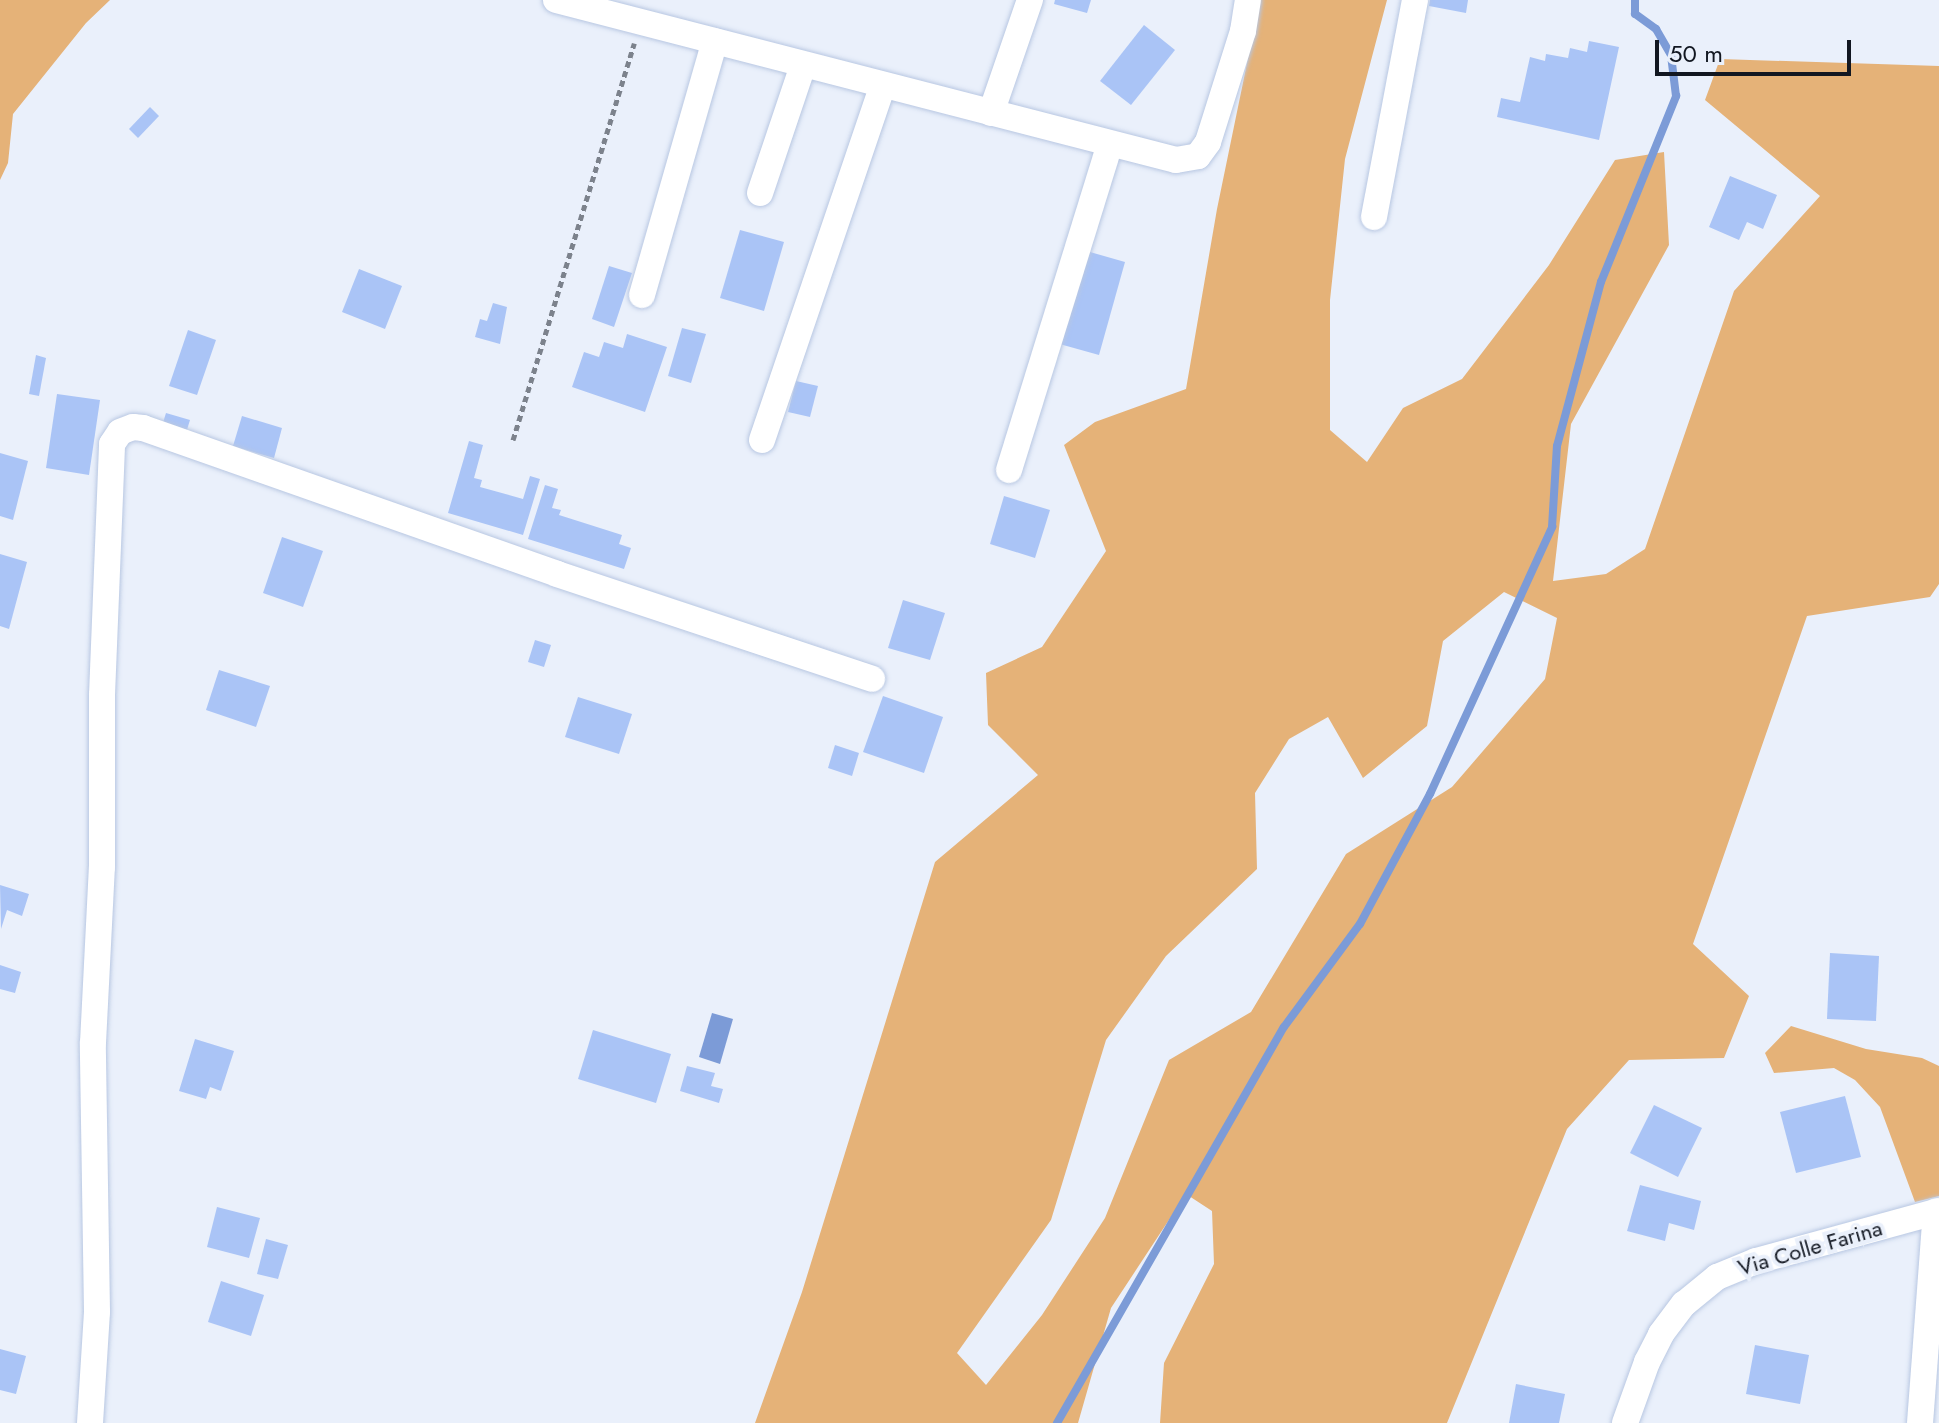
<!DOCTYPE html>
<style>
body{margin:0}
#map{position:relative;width:1939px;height:1423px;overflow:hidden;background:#eaf0fb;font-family:Jost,sans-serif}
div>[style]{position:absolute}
.forest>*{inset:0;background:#e5b278}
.water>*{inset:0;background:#7c9bd7}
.stream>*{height:8px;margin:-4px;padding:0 4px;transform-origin:4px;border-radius:4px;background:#7c9bd7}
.building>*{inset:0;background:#aac4f6}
.path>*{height:5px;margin-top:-2.5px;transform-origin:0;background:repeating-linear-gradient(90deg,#7c828c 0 6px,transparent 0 10px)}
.roads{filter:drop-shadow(0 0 2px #b8c7e2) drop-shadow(0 0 2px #b8c7e2)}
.minor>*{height:26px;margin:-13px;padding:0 13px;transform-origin:13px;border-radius:13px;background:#fff}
span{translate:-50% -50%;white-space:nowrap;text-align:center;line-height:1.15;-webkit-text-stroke:8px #eaf0fb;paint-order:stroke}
.street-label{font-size:22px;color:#121721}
.scale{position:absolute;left:1655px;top:40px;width:196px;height:36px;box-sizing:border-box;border:4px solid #121721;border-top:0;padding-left:10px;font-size:24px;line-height:28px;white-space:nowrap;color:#121721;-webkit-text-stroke:6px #eaf0fb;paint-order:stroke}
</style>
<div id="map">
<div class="forest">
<div style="clip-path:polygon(0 0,110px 0,86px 23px,13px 114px,8px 163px,0 180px)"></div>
<div style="clip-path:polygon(evenodd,1260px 0,1387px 0,1345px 159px,1330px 300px,1330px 430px,1367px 462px,1403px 408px,1462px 379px,1549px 265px,1615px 160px,1664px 152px,1669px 245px,1571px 424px,1553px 581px,1606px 574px,1645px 549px,1734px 291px,1820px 196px,1705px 100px,1720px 59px,1939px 66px,1939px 584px,1930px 597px,1807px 616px,1693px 944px,1749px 996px,1724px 1058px,1629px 1060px,1567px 1129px,1447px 1423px,1160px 1423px,1164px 1363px,1214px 1264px,1212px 1211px,1186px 1194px,1111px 1308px,1078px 1423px,755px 1423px,802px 1292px,935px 862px,1038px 775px,988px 725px,986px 673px,1042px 647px,1106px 551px,1064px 445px,1095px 422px,1186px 389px,1217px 209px,1260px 0,1504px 592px,1557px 618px,1545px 679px,1452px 787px,1346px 854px,1251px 1012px,1169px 1060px,1105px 1218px,1042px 1315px,986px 1385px,957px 1353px,1051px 1220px,1106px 1040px,1166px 956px,1257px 869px,1255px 793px,1289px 739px,1328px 717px,1363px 778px,1427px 726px,1443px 641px,1504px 592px)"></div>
<div style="clip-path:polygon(1791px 1026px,1866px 1049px,1922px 1058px,1939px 1066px,1939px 1196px,1915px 1202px,1880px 1107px,1855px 1080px,1834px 1068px,1774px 1073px,1765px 1053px)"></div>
</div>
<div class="water">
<div style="clip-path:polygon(712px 1013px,733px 1019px,720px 1064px,699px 1057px)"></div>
</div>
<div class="stream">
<div style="left:1057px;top:1423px;width:456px;rotate:-60.2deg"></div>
<div style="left:1284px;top:1027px;width:128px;rotate:-53.6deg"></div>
<div style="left:1360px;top:924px;width:148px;rotate:-61.7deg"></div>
<div style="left:1430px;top:794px;width:294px;rotate:-65.4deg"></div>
<div style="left:1552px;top:527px;width:81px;rotate:-86.5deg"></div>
<div style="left:1557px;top:446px;width:170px;rotate:-75deg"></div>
<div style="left:1601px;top:282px;width:201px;rotate:-68deg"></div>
<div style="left:1676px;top:96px;width:41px;rotate:-97deg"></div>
<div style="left:1671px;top:55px;width:30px;rotate:-120deg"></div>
<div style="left:1656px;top:29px;width:26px;rotate:-144deg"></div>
<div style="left:1635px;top:14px;width:14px;rotate:-90deg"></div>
</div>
<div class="building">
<div style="clip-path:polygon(1055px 0,1091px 0,1087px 13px,1054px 4px)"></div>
<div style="clip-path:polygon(1430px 0,1468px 0,1466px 13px,1429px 6px)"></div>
<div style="clip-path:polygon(1144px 25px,1175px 50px,1131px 105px,1100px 81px)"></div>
<div style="clip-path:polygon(1589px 41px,1619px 47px,1599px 140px,1497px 117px,1501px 98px,1520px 102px,1530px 57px,1545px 61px,1546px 54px,1568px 58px,1570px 48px,1587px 52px)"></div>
<div style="clip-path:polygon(150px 107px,159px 116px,138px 138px,129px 129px)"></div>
<div style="clip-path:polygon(1730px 176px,1777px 195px,1763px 229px,1747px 222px,1739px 240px,1709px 227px)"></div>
<div style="clip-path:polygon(740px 230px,784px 242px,764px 311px,720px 298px)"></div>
<div style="clip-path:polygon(1083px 250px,1125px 262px,1099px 355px,1056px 343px)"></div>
<div style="clip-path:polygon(609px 266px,632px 273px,614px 327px,592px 319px)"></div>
<div style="clip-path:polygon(359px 269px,402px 286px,385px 329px,342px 312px)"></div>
<div style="clip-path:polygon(493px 303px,507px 307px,500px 344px,475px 337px,480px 319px,487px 321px)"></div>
<div style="clip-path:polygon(682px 328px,706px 334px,691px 383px,668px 376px)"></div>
<div style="clip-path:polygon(188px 330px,216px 340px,197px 395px,169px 386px)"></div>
<div style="clip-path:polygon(627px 334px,667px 347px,645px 412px,572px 387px,584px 352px,599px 357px,604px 342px,623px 348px)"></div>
<div style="clip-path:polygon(36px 355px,46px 358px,39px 396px,29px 394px)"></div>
<div style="clip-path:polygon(796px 381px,818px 386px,810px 417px,788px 412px)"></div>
<div style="clip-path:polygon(57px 394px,100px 400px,89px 475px,46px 468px)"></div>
<div style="clip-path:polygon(166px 413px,190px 420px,185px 436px,161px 429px)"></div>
<div style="clip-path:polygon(242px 416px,282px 428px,274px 458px,233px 446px)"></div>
<div style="clip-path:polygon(469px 441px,483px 445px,474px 478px,482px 480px,480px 487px,523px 499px,530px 476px,540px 479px,523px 535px,448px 513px)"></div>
<div style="clip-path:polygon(0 453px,28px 461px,13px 520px,0 516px)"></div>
<div style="clip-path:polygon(545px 485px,558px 489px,552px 508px,561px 510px,559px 515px,622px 535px,619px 544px,631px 548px,624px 569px,528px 539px)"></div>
<div style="clip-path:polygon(1004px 496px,1050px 510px,1035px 558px,990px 544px)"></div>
<div style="clip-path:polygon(282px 537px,323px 551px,303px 607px,263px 593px)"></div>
<div style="clip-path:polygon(0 554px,27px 562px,9px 629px,0 626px)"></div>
<div style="clip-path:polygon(903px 600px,945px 613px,930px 660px,888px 648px)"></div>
<div style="clip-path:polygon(535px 640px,551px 645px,544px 667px,528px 662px)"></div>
<div style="clip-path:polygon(219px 670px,270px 686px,256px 727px,206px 710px)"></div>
<div style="clip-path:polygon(883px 696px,943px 717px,924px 773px,863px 752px)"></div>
<div style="clip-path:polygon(578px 697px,632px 714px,619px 754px,565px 737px)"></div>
<div style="clip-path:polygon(835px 745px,859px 753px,852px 776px,828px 768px)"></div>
<div style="clip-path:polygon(0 885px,29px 894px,22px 916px,7px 910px,1px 929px)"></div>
<div style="clip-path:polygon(1830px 953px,1879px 956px,1876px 1021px,1827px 1019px)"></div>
<div style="clip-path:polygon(0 965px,21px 972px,15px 993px,0 989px)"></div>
<div style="clip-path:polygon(593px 1030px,671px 1054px,656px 1103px,578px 1079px)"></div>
<div style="clip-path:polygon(195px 1039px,234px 1051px,221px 1091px,210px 1087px,206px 1099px,179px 1091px)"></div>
<div style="clip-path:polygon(687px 1066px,715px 1073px,711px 1086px,723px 1089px,719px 1103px,680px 1091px)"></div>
<div style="clip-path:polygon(1845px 1096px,1861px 1157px,1796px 1173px,1780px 1112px)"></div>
<div style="clip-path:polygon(1654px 1105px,1702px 1128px,1678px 1177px,1630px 1153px)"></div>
<div style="clip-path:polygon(1640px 1185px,1701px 1201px,1694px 1230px,1669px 1223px,1665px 1241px,1627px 1231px)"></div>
<div style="clip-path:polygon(217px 1207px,260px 1218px,249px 1258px,207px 1247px)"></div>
<div style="clip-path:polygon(266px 1239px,288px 1245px,278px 1279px,257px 1274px)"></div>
<div style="clip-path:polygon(221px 1281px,264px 1295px,251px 1336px,208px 1322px)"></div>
<div style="clip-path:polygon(1755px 1345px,1809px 1355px,1800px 1404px,1746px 1394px)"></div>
<div style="clip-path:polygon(0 1349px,26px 1356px,16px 1394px,0 1390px)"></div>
<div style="clip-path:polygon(1516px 1384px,1565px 1394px,1559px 1423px,1509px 1423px)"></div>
</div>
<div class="path">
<div style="left:513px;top:440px;width:415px;rotate:-73deg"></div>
</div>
<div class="roads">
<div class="minor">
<div style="left:556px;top:0;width:640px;rotate:14.47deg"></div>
<div style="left:1176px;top:160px;width:22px;rotate:-10deg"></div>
<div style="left:1198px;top:156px;width:17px;rotate:-54deg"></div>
<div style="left:1208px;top:142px;width:116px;rotate:-72.5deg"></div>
<div style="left:1243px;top:31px;width:31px;rotate:-81deg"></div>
<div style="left:991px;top:113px;width:120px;rotate:-71deg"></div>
<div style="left:760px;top:193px;width:135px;rotate:-71.4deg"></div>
<div style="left:1374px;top:217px;width:221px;rotate:-79.3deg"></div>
<div style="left:642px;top:295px;width:264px;rotate:-74deg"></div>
<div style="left:762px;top:440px;width:375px;rotate:-71.2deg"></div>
<div style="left:1009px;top:470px;width:341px;rotate:-72.8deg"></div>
<div style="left:90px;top:1423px;width:111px;rotate:-86.4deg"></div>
<div style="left:97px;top:1312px;width:269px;rotate:-90.9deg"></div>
<div style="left:93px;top:1043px;width:176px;rotate:-87.1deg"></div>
<div style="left:102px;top:867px;width:172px;rotate:-90deg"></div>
<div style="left:102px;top:695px;width:251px;rotate:-87.7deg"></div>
<div style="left:112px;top:444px;width:14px;rotate:-56deg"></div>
<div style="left:120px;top:432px;width:14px;rotate:-21deg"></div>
<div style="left:133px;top:427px;width:10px;rotate:6deg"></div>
<div style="left:143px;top:428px;width:439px;rotate:19.4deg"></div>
<div style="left:557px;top:574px;width:332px;rotate:18.4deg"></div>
<div style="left:1625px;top:1423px;width:65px;rotate:-70.2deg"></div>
<div style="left:1647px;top:1362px;width:31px;rotate:-63deg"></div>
<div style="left:1661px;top:1334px;width:38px;rotate:-53deg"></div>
<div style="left:1684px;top:1304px;width:43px;rotate:-39.3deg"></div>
<div style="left:1717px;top:1277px;width:42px;rotate:-22.3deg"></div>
<div style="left:1756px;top:1261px;width:190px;rotate:-15.3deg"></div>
<div style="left:1920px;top:1423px;width:212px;rotate:-85.7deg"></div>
</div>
</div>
<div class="street-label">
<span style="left:1810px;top:1248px;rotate:-16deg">Via Colle Farina</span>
</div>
<div class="scale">50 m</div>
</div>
